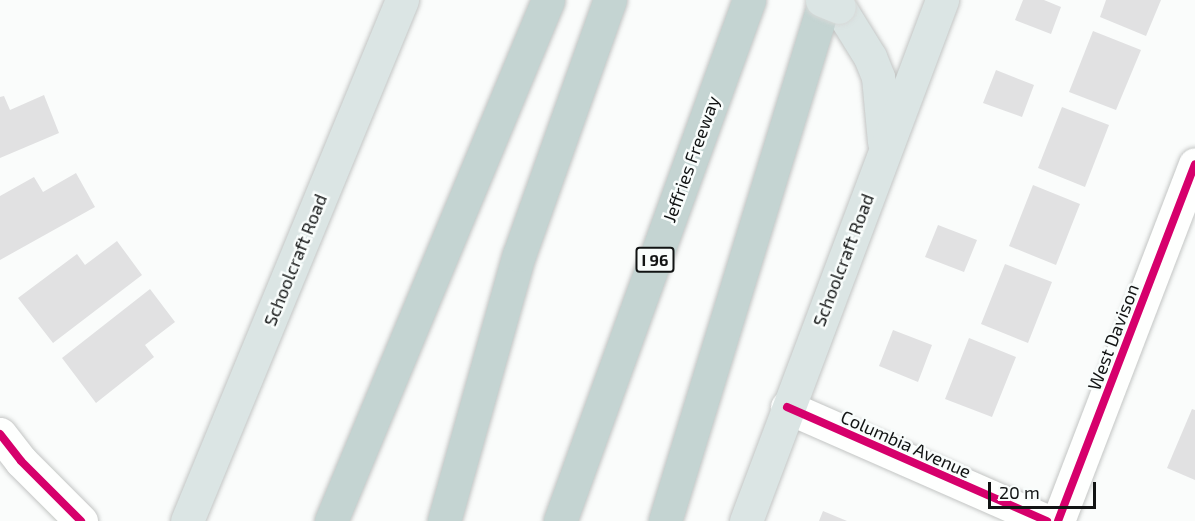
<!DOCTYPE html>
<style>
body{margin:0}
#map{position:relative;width:1195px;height:521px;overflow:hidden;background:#fafcfb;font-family:"Exo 2",sans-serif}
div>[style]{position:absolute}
.building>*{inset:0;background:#e1e1e2}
.roads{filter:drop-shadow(0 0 2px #c3c5c4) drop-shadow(0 0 2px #c3c5c4)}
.minor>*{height:33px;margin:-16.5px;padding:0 16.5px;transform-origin:16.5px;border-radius:16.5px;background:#fefffe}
.major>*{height:33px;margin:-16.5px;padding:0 16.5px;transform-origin:16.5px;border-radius:16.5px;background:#dbe5e4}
.highway>*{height:33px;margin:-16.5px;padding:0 16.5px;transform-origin:16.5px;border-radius:16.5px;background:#c4d4d2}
.bridges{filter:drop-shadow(0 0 2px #d7d9d8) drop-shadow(0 0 2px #d7d9d8)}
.major-bridge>*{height:33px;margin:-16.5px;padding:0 16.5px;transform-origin:16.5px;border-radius:16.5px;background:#dbe5e4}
.cycleway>*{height:8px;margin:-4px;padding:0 4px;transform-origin:4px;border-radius:4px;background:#d6006c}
span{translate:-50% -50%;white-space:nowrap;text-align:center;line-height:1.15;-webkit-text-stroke:5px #f9fdfc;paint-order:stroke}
.shield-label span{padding:2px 4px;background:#f9fdfc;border:2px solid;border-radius:4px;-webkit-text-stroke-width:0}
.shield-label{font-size:16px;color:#121414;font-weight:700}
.street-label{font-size:18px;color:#121414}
.scale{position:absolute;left:988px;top:482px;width:108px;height:27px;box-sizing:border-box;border:3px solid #121414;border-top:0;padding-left:8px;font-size:18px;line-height:21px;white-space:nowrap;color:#121414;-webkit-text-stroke:4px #f9fdfc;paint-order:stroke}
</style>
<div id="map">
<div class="building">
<div style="clip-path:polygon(1023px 0,1044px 0,1061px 7px,1051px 34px,1015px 20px)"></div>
<div style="clip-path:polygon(1106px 0,1161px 0,1146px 36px,1100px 17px)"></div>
<div style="clip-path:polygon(1093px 31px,1141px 50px,1116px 110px,1069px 92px)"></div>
<div style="clip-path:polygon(996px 70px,1034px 85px,1022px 117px,983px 103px)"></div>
<div style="clip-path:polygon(44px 95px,59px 133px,0 158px,0 97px,4px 96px,10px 110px)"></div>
<div style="clip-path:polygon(1062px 107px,1109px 125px,1085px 187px,1038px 168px)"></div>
<div style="clip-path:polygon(76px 173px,95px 207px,0 260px,0 196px,34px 177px,43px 192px)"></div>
<div style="clip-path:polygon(1033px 185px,1080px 204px,1056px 265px,1009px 246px)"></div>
<div style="clip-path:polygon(938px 225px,977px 240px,964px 272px,925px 257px)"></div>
<div style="clip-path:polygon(117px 241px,142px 275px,53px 343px,18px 298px,77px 254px,85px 265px)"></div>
<div style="clip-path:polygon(1005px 264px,1052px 282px,1028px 343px,981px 324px)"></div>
<div style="clip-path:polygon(150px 289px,175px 322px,145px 345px,154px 357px,96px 403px,62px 358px)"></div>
<div style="clip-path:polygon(893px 330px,932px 345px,918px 382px,879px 366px)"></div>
<div style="clip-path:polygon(969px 338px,1016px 357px,992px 417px,945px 399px)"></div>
<div style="clip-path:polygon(1192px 409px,1195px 410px,1195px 480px,1167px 468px)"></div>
<div style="clip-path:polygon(823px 511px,847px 521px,819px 521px)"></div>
</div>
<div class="roads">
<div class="minor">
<div style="left:787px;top:407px;width:284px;rotate:23.7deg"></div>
<div style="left:0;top:434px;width:34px;rotate:52deg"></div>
<div style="left:21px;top:461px;width:85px;rotate:45deg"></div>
<div style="left:1058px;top:521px;width:382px;rotate:-69deg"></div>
</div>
<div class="major">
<div style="left:839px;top:7px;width:59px;rotate:58.2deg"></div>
<div style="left:870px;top:57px;width:22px;rotate:68deg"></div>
<div style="left:878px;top:77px;width:65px;rotate:84.7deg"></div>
<div style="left:187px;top:521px;width:564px;rotate:-67.58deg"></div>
<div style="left:746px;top:521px;width:557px;rotate:-69.38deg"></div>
</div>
<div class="highway">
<div style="left:331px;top:521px;width:564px;rotate:-67.39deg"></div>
<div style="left:444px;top:521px;width:276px;rotate:-74.3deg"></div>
<div style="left:519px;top:255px;width:271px;rotate:-70.4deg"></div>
<div style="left:560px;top:521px;width:554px;rotate:-70.06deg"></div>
<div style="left:665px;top:521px;width:545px;rotate:-72.93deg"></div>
</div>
</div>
<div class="bridges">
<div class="major-bridge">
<div style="left:822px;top:0;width:18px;rotate:22deg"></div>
</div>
</div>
<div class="cycleway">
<div style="left:787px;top:407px;width:284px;rotate:23.7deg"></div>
<div style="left:0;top:434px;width:34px;rotate:52deg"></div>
<div style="left:21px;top:461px;width:85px;rotate:45deg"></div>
<div style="left:1058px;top:521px;width:382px;rotate:-69deg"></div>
</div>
<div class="shield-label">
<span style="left:655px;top:260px">I 96</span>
</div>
<div class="street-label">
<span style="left:691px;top:159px;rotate:-70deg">Jeffries Freeway</span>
<span style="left:295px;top:260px;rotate:-68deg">Schoolcraft Road</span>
<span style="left:843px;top:260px;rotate:-69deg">Schoolcraft Road</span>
<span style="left:1113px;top:337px;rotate:-69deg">West Davison</span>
<span style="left:906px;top:444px;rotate:24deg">Columbia Avenue</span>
</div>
<div class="scale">20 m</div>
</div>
